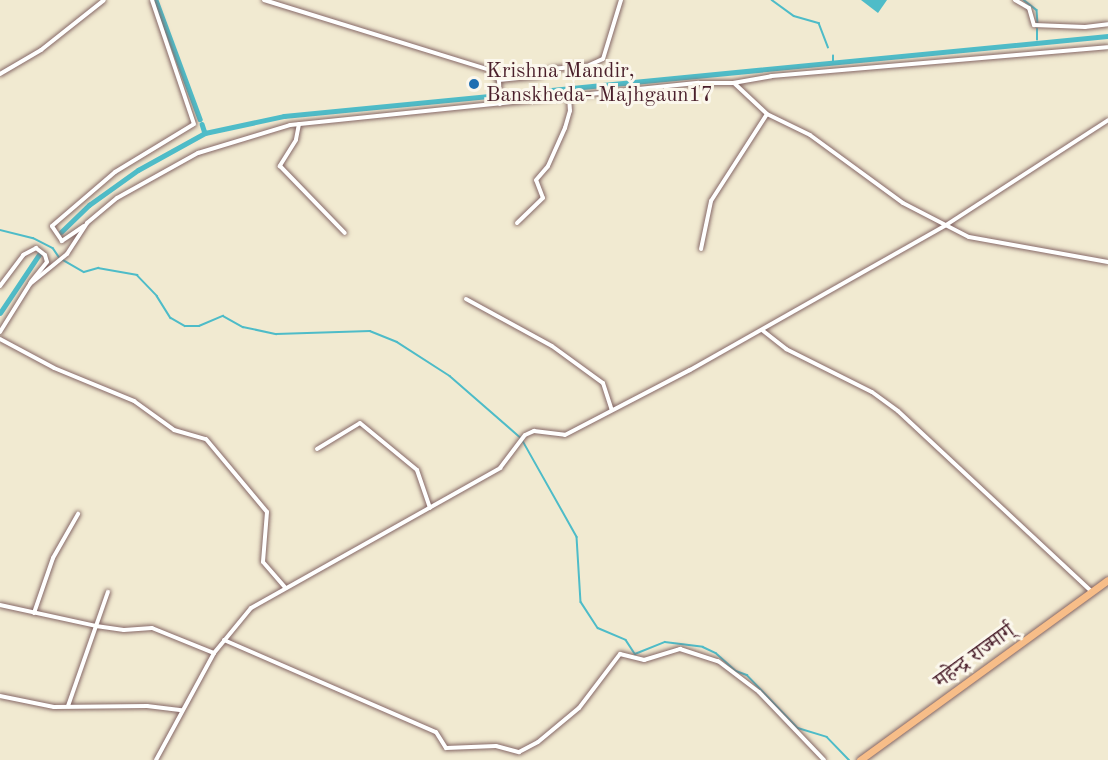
<!DOCTYPE html>
<meta charset="utf-8">
<style>
body{margin:0}
#map{position:relative;width:1108px;height:760px;overflow:hidden;background:#f1ead1;font-family:"Old Standard TT","Noto Serif Devanagari",serif}
div>[style]{position:absolute}
.water>*{inset:0;background:#4ebcc8}
.stream>*{height:1.5px;margin:-0.75px;padding:0 0.75px;transform-origin:0.75px;border-radius:0.75px;background:#4ebcc8}
.canal>*{height:4.5px;margin:-2.25px;padding:0 2.25px;transform-origin:2.25px;border-radius:2.25px;background:#4ebcc8}
.roads{filter:drop-shadow(0 0 2px #846665) drop-shadow(0 0 2px #846665)}
.street>*{height:4px;margin:-2px;padding:0 2px;transform-origin:2px;border-radius:2px;background:#fff}
.highway>*{height:7px;margin:-3.5px;padding:0 3.5px;transform-origin:3.5px;border-radius:3.5px;background:#f7bd88}
.dots>*{width:16px;height:16px;translate:-50% -50%;box-sizing:border-box;border:3px solid #fbf7ec;border-radius:50%}
span{translate:-50% -50%;white-space:nowrap;text-align:center;line-height:1.15;-webkit-text-stroke:6px #fbf7ec;paint-order:stroke}
.poi-label{font-size:21px;color:#4a1f2b}
.left{translate:0 -50%;text-align:left}
.street-label{font-size:21px;color:#4a1f2b}
</style>
<div id="map">
<div class="water">
<div style="clip-path:polygon(861px 0,887px 0,878px 13px)"></div>
</div>
<div class="stream">
<div style="left:772px;top:0;width:27px;rotate:36deg"></div>
<div style="left:794px;top:16px;width:26px;rotate:16deg"></div>
<div style="left:819px;top:23px;width:26px;rotate:69deg"></div>
<div style="left:1024px;top:0;width:16px;rotate:38deg"></div>
<div style="left:1037px;top:10px;width:13px;rotate:86deg"></div>
<div style="left:1037px;top:40px;width:11px;rotate:-90deg"></div>
<div style="left:833px;top:63px;width:7px;rotate:-90deg"></div>
<div style="left:0;top:230px;width:34px;rotate:14deg"></div>
<div style="left:33px;top:238px;width:22px;rotate:27deg"></div>
<div style="left:53px;top:248px;width:11px;rotate:56deg"></div>
<div style="left:63px;top:260px;width:24px;rotate:30deg"></div>
<div style="left:84px;top:272px;width:15px;rotate:-16deg"></div>
<div style="left:98px;top:268px;width:40px;rotate:10deg"></div>
<div style="left:137px;top:275px;width:29px;rotate:46deg"></div>
<div style="left:157px;top:296px;width:26px;rotate:58deg"></div>
<div style="left:171px;top:318px;width:16px;rotate:30deg"></div>
<div style="left:185px;top:326px;width:14px"></div>
<div style="left:199px;top:326px;width:26px;rotate:-23deg"></div>
<div style="left:223px;top:316px;width:23px;rotate:29deg"></div>
<div style="left:243px;top:327px;width:34px;rotate:12deg"></div>
<div style="left:276px;top:334px;width:94px;rotate:-1.8deg"></div>
<div style="left:370px;top:331px;width:29px;rotate:22deg"></div>
<div style="left:397px;top:342px;width:63px;rotate:32.7deg"></div>
<div style="left:450px;top:376px;width:93px;rotate:41.1deg"></div>
<div style="left:523px;top:441px;width:110px;rotate:60.6deg"></div>
<div style="left:577px;top:537px;width:65px;rotate:86.5deg"></div>
<div style="left:581px;top:602px;width:31px;rotate:57deg"></div>
<div style="left:598px;top:628px;width:30px;rotate:23deg"></div>
<div style="left:626px;top:640px;width:17px;rotate:57deg"></div>
<div style="left:635px;top:654px;width:32px;rotate:-22deg"></div>
<div style="left:665px;top:642px;width:38px;rotate:7deg"></div>
<div style="left:703px;top:647px;width:14px;rotate:25deg"></div>
<div style="left:716px;top:653px;width:27px;rotate:42deg"></div>
<div style="left:736px;top:671px;width:12px;rotate:20deg"></div>
<div style="left:747px;top:675px;width:74px;rotate:46.1deg"></div>
<div style="left:798px;top:728px;width:30px;rotate:17deg"></div>
<div style="left:827px;top:737px;width:32px;rotate:46deg"></div>
</div>
<div class="canal">
<div style="left:156px;top:0;width:127px;rotate:69.7deg"></div>
<div style="left:202px;top:124px;width:9px;rotate:72deg"></div>
<div style="left:61px;top:232px;width:39px;rotate:-44deg"></div>
<div style="left:89px;top:205px;width:60px;rotate:-35.5deg"></div>
<div style="left:138px;top:170px;width:77px;rotate:-28.9deg"></div>
<div style="left:205px;top:133px;width:81px;rotate:-12.1deg"></div>
<div style="left:284px;top:116px;width:828px;rotate:-5.55deg"></div>
<div style="left:0;top:313px;width:72px;rotate:-56.3deg"></div>
</div>
<div class="roads">
<div class="street">
<div style="left:264px;top:0;width:237px;rotate:17.2deg"></div>
<div style="left:490px;top:70px;width:13px;rotate:48deg"></div>
<div style="left:499px;top:80px;width:24px;rotate:88deg"></div>
<div style="left:1015px;top:0;width:16px;rotate:30deg"></div>
<div style="left:1029px;top:8px;width:18px;rotate:74deg"></div>
<div style="left:1034px;top:25px;width:51px;rotate:2.2deg"></div>
<div style="left:1085px;top:27px;width:23px;rotate:-7deg"></div>
<div style="left:0;top:74px;width:48px;rotate:-30.3deg"></div>
<div style="left:41px;top:50px;width:80px;rotate:-38.4deg"></div>
<div style="left:499px;top:80px;width:40px;rotate:-5.7deg"></div>
<div style="left:539px;top:76px;width:14px;rotate:-30deg"></div>
<div style="left:551px;top:69px;width:36px;rotate:-5deg"></div>
<div style="left:587px;top:66px;width:17px;rotate:-24deg"></div>
<div style="left:603px;top:59px;width:62px;rotate:-73deg"></div>
<div style="left:734px;top:83px;width:45px;rotate:43.2deg"></div>
<div style="left:767px;top:114px;width:48px;rotate:26deg"></div>
<div style="left:810px;top:135px;width:115px;rotate:36.2deg"></div>
<div style="left:903px;top:203px;width:74px;rotate:27.3deg"></div>
<div style="left:969px;top:237px;width:141px;rotate:10.2deg"></div>
<div style="left:299px;top:124px;width:16px;rotate:101deg"></div>
<div style="left:296px;top:140px;width:31px;rotate:122deg"></div>
<div style="left:280px;top:166px;width:93px;rotate:45.9deg"></div>
<div style="left:517px;top:223px;width:36px;rotate:-44deg"></div>
<div style="left:543px;top:198px;width:19px;rotate:-111deg"></div>
<div style="left:536px;top:180px;width:18px;rotate:-49deg"></div>
<div style="left:548px;top:166px;width:42px;rotate:-65.9deg"></div>
<div style="left:565px;top:128px;width:18px;rotate:-74deg"></div>
<div style="left:570px;top:111px;width:14px;rotate:-94deg"></div>
<div style="left:84px;top:226px;width:27px;rotate:146deg"></div>
<div style="left:62px;top:241px;width:18px;rotate:-124deg"></div>
<div style="left:52px;top:226px;width:83px;rotate:-40.6deg"></div>
<div style="left:115px;top:172px;width:92px;rotate:-31.3deg"></div>
<div style="left:194px;top:124px;width:131px;rotate:-108.7deg"></div>
<div style="left:701px;top:249px;width:49px;rotate:-78.2deg"></div>
<div style="left:711px;top:201px;width:103px;rotate:-57.2deg"></div>
<div style="left:0;top:286px;width:39px;rotate:-53deg"></div>
<div style="left:23px;top:255px;width:15px;rotate:-28deg"></div>
<div style="left:36px;top:248px;width:11px;rotate:38deg"></div>
<div style="left:45px;top:255px;width:7px;rotate:74deg"></div>
<div style="left:47px;top:262px;width:26px;rotate:129deg"></div>
<div style="left:466px;top:299px;width:98px;rotate:28.7deg"></div>
<div style="left:552px;top:346px;width:63px;rotate:36deg"></div>
<div style="left:603px;top:383px;width:28px;rotate:72deg"></div>
<div style="left:762px;top:330px;width:31px;rotate:38deg"></div>
<div style="left:786px;top:349px;width:96px;rotate:26.6deg"></div>
<div style="left:872px;top:392px;width:32px;rotate:36deg"></div>
<div style="left:898px;top:411px;width:264px;rotate:43deg"></div>
<div style="left:0;top:332px;width:57px;rotate:-58deg"></div>
<div style="left:30px;top:284px;width:48px;rotate:-39deg"></div>
<div style="left:67px;top:254px;width:37px;rotate:-57deg"></div>
<div style="left:87px;top:223px;width:39px;rotate:-40deg"></div>
<div style="left:117px;top:198px;width:93px;rotate:-29.1deg"></div>
<div style="left:198px;top:153px;width:96px;rotate:-16.9deg"></div>
<div style="left:290px;top:125px;width:411px;rotate:-5.9deg"></div>
<div style="left:699px;top:83px;width:34px"></div>
<div style="left:733px;top:83px;width:39px;rotate:-10deg"></div>
<div style="left:771px;top:76px;width:338px;rotate:-4.9deg"></div>
<div style="left:0;top:339px;width:61px;rotate:28.2deg"></div>
<div style="left:54px;top:368px;width:87px;rotate:22.4deg"></div>
<div style="left:134px;top:401px;width:49px;rotate:35.9deg"></div>
<div style="left:174px;top:430px;width:33px;rotate:16deg"></div>
<div style="left:206px;top:439px;width:95px;rotate:50.1deg"></div>
<div style="left:267px;top:512px;width:50px;rotate:94.6deg"></div>
<div style="left:263px;top:562px;width:33px;rotate:49deg"></div>
<div style="left:317px;top:449px;width:50px;rotate:-31.2deg"></div>
<div style="left:360px;top:423px;width:74px;rotate:39.5deg"></div>
<div style="left:417px;top:470px;width:40px;rotate:71.1deg"></div>
<div style="left:0;top:605px;width:98px;rotate:12.3deg"></div>
<div style="left:96px;top:626px;width:28px;rotate:8deg"></div>
<div style="left:124px;top:630px;width:28px;rotate:-4deg"></div>
<div style="left:152px;top:628px;width:67px;rotate:22deg"></div>
<div style="left:34px;top:613px;width:58px;rotate:-70.9deg"></div>
<div style="left:53px;top:558px;width:51px;rotate:-60.4deg"></div>
<div style="left:224px;top:640px;width:231px;rotate:23.5deg"></div>
<div style="left:436px;top:732px;width:19px;rotate:58deg"></div>
<div style="left:446px;top:748px;width:50px;rotate:-2.3deg"></div>
<div style="left:496px;top:746px;width:24px;rotate:15deg"></div>
<div style="left:519px;top:752px;width:21px;rotate:-28deg"></div>
<div style="left:538px;top:742px;width:53px;rotate:-39.7deg"></div>
<div style="left:579px;top:708px;width:68px;rotate:-52.8deg"></div>
<div style="left:620px;top:654px;width:25px;rotate:14deg"></div>
<div style="left:644px;top:660px;width:38px;rotate:-17deg"></div>
<div style="left:680px;top:649px;width:40px;rotate:18deg"></div>
<div style="left:718px;top:661px;width:51px;rotate:37.1deg"></div>
<div style="left:759px;top:692px;width:94px;rotate:46.3deg"></div>
<div style="left:0;top:696px;width:55px;rotate:11.5deg"></div>
<div style="left:54px;top:707px;width:93px;rotate:-0.6deg"></div>
<div style="left:147px;top:706px;width:35px;rotate:7deg"></div>
<div style="left:68px;top:706px;width:121px;rotate:-70.7deg"></div>
<div style="left:156px;top:760px;width:122px;rotate:-61.5deg"></div>
<div style="left:214px;top:653px;width:58px;rotate:-50.6deg"></div>
<div style="left:251px;top:608px;width:286px;rotate:-29.3deg"></div>
<div style="left:500px;top:468px;width:41px;rotate:-52.9deg"></div>
<div style="left:525px;top:435px;width:10px;rotate:-24deg"></div>
<div style="left:534px;top:431px;width:31px;rotate:7deg"></div>
<div style="left:565px;top:435px;width:141px;rotate:-27.5deg"></div>
<div style="left:690px;top:370px;width:294px;rotate:-29.5deg"></div>
<div style="left:946px;top:225px;width:193px;rotate:-32.9deg"></div>
</div>
<div class="highway">
<div style="left:860px;top:760px;width:306px;rotate:-36deg"></div>
</div>
</div>
<div class="dots">
<div style="left:474px;top:84px;background:#1f6fb2"></div>
</div>
<div class="poi-label">
<span class="left" style="left:486px;top:84px">Krishna Mandir,<br>Banskheda- Majhgaun17</span>
</div>
<div class="street-label">
<span style="left:975px;top:657px;rotate:-36deg">महेन्द्र राज्मार्ग्</span>
</div>
</div>
